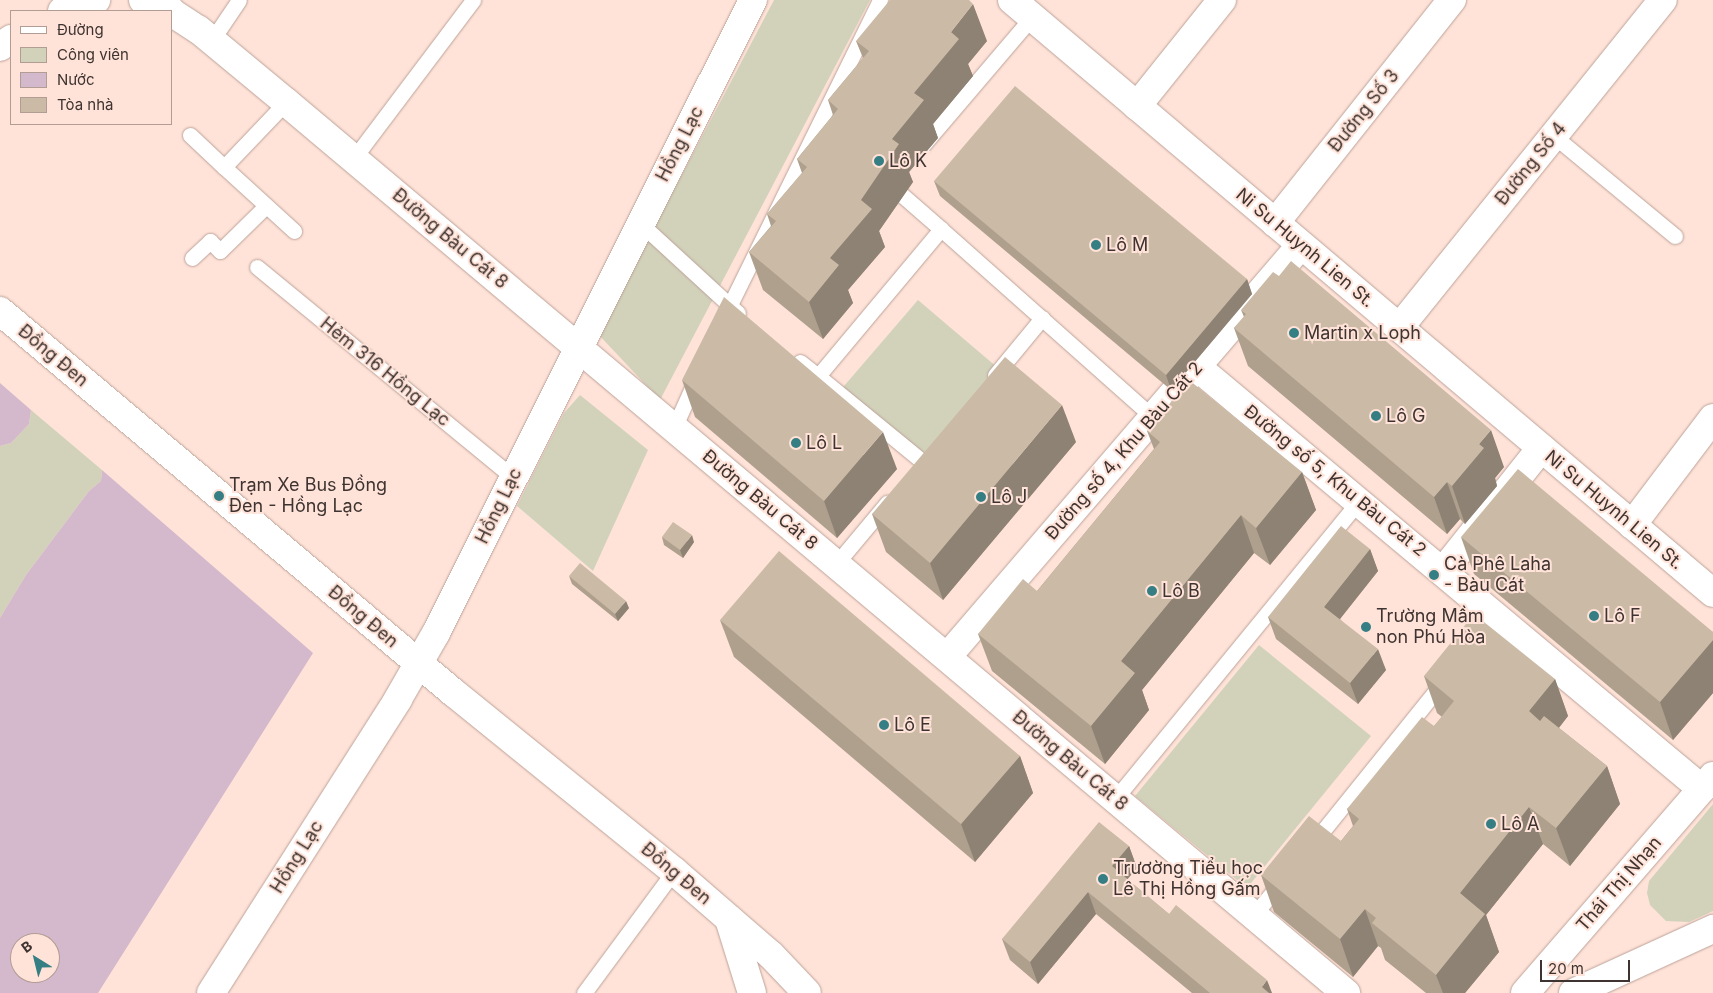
<!DOCTYPE html>
<meta charset="utf-8">
<style>
body{margin:0}
#map{position:relative;width:1713px;height:993px;overflow:hidden;background:#ffe3d8;font-family:Inter,sans-serif}
div>[style]{position:absolute}
.green>*{inset:0;background:#d2d2bb}
.water>*{inset:0;background:#d4b8cc}
.roads{filter:drop-shadow(0 0 1px #bca299) drop-shadow(0 0 1px #bca299)}
.service>*{height:15px;margin:-7.5px;padding:0 7.5px;transform-origin:7.5px;border-radius:7.5px;background:#fff}
.minor>*{height:28px;margin:-14px;padding:0 14px;transform-origin:14px;border-radius:14px;background:#fff}
.tertiary>*{height:28px;margin:-14px;padding:0 14px;transform-origin:14px;border-radius:14px;background:#fff}
.wall>*{inset:0;background:#afa08e}
.shaded-wall>*{inset:0;background:#8e8274}
.building>*{inset:0;background:#cbbaa5}
.dots>*{width:14px;height:14px;translate:-50% -50%;box-sizing:border-box;border:2px solid #ffe3d8;border-radius:50%}
span{translate:-50% -50%;white-space:nowrap;text-align:center;line-height:1.15;-webkit-text-stroke:4px #ffe3d8;paint-order:stroke}
.street-label{font-size:18px;color:#3e3330}
.poi-label{font-size:18px;color:#3e3330}
.left{translate:0 -50%;text-align:left}
.legend{position:absolute;left:10px;top:10px;width:162px;height:115px;box-sizing:border-box;background:#ffe3d8;border:1px solid #b29d95;margin:0;padding:6px 9px;list-style:none;font-size:15px;color:#3e3330}
.legend li{display:flex;align-items:center;gap:10px;height:25px}
.legend b{width:25px;border:1px solid #b29d95}
.north{position:absolute;left:10px;top:933px;width:50px;height:50px;box-sizing:border-box;background:#ffe3d8;border:1px solid #b29d95;border-radius:50%;rotate:324deg;font-size:14px;font-weight:700;line-height:20px;text-align:center;color:#3e3330}
.north::after{content:'';display:block;margin:auto;width:18px;height:22px;background:#357e84;clip-path:polygon(50% 0,100% 100%,50% 72%,0 100%)}
.scale{position:absolute;left:1540px;top:960px;width:90px;height:22px;box-sizing:border-box;border:2px solid #3e3330;border-top:0;padding-left:6px;font-size:15px;line-height:18px;white-space:nowrap;color:#3e3330;-webkit-text-stroke:4px #ffe3d8;paint-order:stroke}
</style>
<div id="map">
<div class="green">
<div style="clip-path:polygon(774px 0,870px 0,660px 400px,598px 334px)"></div>
<div style="clip-path:polygon(918px 300px,998px 368px,919px 462px,838px 393px)"></div>
<div style="clip-path:polygon(580px 395px,648px 450px,593px 571px,517px 506px,564px 413px)"></div>
<div style="clip-path:polygon(31px 410px,102px 470px,101px 481px,89px 491px,26px 575px,0 618px,0 446px,11px 443px,29px 424px)"></div>
<div style="clip-path:polygon(1259px 645px,1371px 736px,1247px 888px,1135px 796px)"></div>
<div style="clip-path:polygon(1713px 804px,1713px 911px,1689px 922px,1666px 921px,1650px 905px,1647px 893px,1649px 881px)"></div>
</div>
<div class="water">
<div style="clip-path:polygon(0 383px,31px 410px,29px 424px,11px 443px,0 446px)"></div>
<div style="clip-path:polygon(evenodd,102px 470px,313px 653px,98px 993px,0 993px,0 618px,26px 575px,89px 491px,101px 481px,102px 470px,20px 943px,50px 943px,50px 973px,20px 973px,20px 943px)"></div>
</div>
<div class="roads">
<div class="service">
<div style="left:212px;top:40px;width:48px;rotate:-56deg"></div>
<div style="left:286px;top:102px;width:90px;rotate:133.6deg"></div>
<div style="left:224px;top:167px;width:95px;rotate:42.4deg"></div>
<div style="left:190px;top:135px;width:47px;rotate:43.3deg"></div>
<div style="left:1554px;top:136px;width:157px;rotate:39.6deg"></div>
<div style="left:923px;top:145px;width:168px;rotate:-49.6deg"></div>
<div style="left:354px;top:158px;width:198px;rotate:-53deg"></div>
<div style="left:640px;top:223px;width:133px;rotate:42.6deg"></div>
<div style="left:941px;top:229px;width:283px;rotate:41.6deg"></div>
<div style="left:192px;top:258px;width:25px;rotate:-43deg"></div>
<div style="left:210px;top:241px;width:14px;rotate:45deg"></div>
<div style="left:220px;top:251px;width:64px;rotate:-44.4deg"></div>
<div style="left:257px;top:267px;width:331px;rotate:39.4deg"></div>
<div style="left:725px;top:315px;width:351px;rotate:-63.8deg"></div>
<div style="left:800px;top:362px;width:23px;rotate:38deg"></div>
<div style="left:818px;top:376px;width:192px;rotate:-50.1deg"></div>
<div style="left:941px;top:229px;width:62px;rotate:-138.9deg"></div>
<div style="left:894px;top:188px;width:7px;rotate:-56deg"></div>
<div style="left:995px;top:375px;width:74px;rotate:-50.5deg"></div>
<div style="left:818px;top:376px;width:134px;rotate:39.3deg"></div>
<div style="left:674px;top:428px;width:54px;rotate:-65.8deg"></div>
<div style="left:836px;top:564px;width:80px;rotate:-50.1deg"></div>
<div style="left:1115px;top:799px;width:385px;rotate:-50.7deg"></div>
<div style="left:1313px;top:843px;width:207px;rotate:-51.1deg"></div>
<div style="left:1253px;top:916px;width:44px;rotate:-50.5deg"></div>
<div style="left:584px;top:993px;width:152px;rotate:-53.6deg"></div>
</div>
<div class="minor">
<div style="left:143px;top:0;width:30px;rotate:21deg"></div>
<div style="left:62px;top:11px;width:36px;rotate:-18deg"></div>
<div style="left:171px;top:12px;width:33px;rotate:33deg"></div>
<div style="left:199px;top:30px;width:113px;rotate:39.6deg"></div>
<div style="left:286px;top:102px;width:1385px;rotate:40.05deg"></div>
<div style="left:0;top:47px;width:14px;rotate:-36deg"></div>
<div style="left:1137px;top:106px;width:136px;rotate:-51.3deg"></div>
<div style="left:1275px;top:223px;width:285px;rotate:-51.6deg"></div>
<div style="left:1399px;top:328px;width:421px;rotate:-51.2deg"></div>
<div style="left:1197px;top:367px;width:658px;rotate:39.88deg"></div>
<div style="left:1632px;top:525px;width:134px;rotate:-52.9deg"></div>
<div style="left:1444px;top:570px;width:156px;rotate:-51.5deg"></div>
<div style="left:947px;top:657px;width:543px;rotate:-49.33deg"></div>
<div style="left:729px;top:919px;width:77px;rotate:72.7deg"></div>
<div style="left:1525px;top:993px;width:287px;rotate:-49.1deg"></div>
<div style="left:1573px;top:993px;width:154px;rotate:-24.6deg"></div>
</div>
<div class="tertiary">
<div style="left:1012px;top:0;width:918px;rotate:40.23deg"></div>
<div style="left:0;top:311px;width:593px;rotate:40.08deg"></div>
<div style="left:454px;top:693px;width:283px;rotate:39deg"></div>
<div style="left:674px;top:871px;width:128px;rotate:40.9deg"></div>
<div style="left:771px;top:955px;width:52px;rotate:46.5deg"></div>
<div style="left:211px;top:993px;width:348px;rotate:-57.5deg"></div>
<div style="left:398px;top:699px;width:76px;rotate:-60.1deg"></div>
<div style="left:436px;top:633px;width:708px;rotate:-63.4deg"></div>
</div>
</div>
<div class="wall">
<div style="clip-path:polygon(856px 41px,987px 41px,968px 64px,973px 76px,933px 124px,938px 138px,909px 172px,913px 182px,879px 231px,885px 247px,848px 290px,853px 303px,823px 339px,763px 290px,749px 252px,771px 226px,767px 214px,802px 173px,797px 159px,833px 115px,828px 100px,863px 58px)"></div>
<div style="clip-path:polygon(934px 181px,1247px 279px,1252px 294px,1171px 390px,940px 196px)"></div>
<div style="clip-path:polygon(1241px 310px,1504px 467px,1495px 478px,1497px 486px,1465px 524px,1460px 519px,1447px 534px,1248px 366px,1234px 328px,1244px 317px)"></div>
<div style="clip-path:polygon(682px 380px,897px 469px,837px 538px,695px 417px)"></div>
<div style="clip-path:polygon(1147px 431px,1302px 472px,1316px 510px,1270px 565px,1254px 553px,1142px 690px,1149px 710px,1105px 764px,992px 671px,978px 634px,1037px 591px,1154px 449px)"></div>
<div style="clip-path:polygon(1076px 442px,943px 600px,886px 552px,872px 514px)"></div>
<div style="clip-path:polygon(662px 537px,694px 542px,683px 558px,664px 545px)"></div>
<div style="clip-path:polygon(1461px 537px,1713px 632px,1713px 693px,1673px 740px,1474px 574px)"></div>
<div style="clip-path:polygon(1370px 549px,1378px 571px,1340px 619px,1386px 670px,1358px 704px,1276px 639px,1268px 617px)"></div>
<div style="clip-path:polygon(569px 576px,629px 608px,618px 621px,572px 584px)"></div>
<div style="clip-path:polygon(720px 620px,1020px 756px,1033px 793px,975px 862px,734px 657px)"></div>
<div style="clip-path:polygon(1424px 676px,1555px 679px,1568px 716px,1559px 728px,1607px 766px,1620px 804px,1570px 866px,1543px 844px,1486px 915px,1499px 952px,1465px 993px,1426px 993px,1385px 960px,1381px 948px,1378px 946px,1353px 977px,1274px 912px,1261px 875px,1341px 841px,1353px 826px,1347px 809px,1434px 726px,1442px 717px,1437px 713px)"></div>
<div style="clip-path:polygon(1129px 846px,1137px 868px,1127px 879px,1169px 914px,1272px 993px,1192px 993px,1096px 914px,1038px 984px,1010px 960px,1002px 939px)"></div>
</div>
<div class="shaded-wall">
<div style="clip-path:polygon(973px 4px,987px 41px,968px 64px,973px 76px,933px 124px,938px 138px,909px 172px,913px 182px,879px 231px,885px 247px,848px 290px,853px 303px,823px 339px,809px 302px,830px 258px,892px 139px,914px 93px,951px 32px)"></div>
<div style="clip-path:polygon(1247px 279px,1252px 294px,1171px 390px,1166px 375px)"></div>
<div style="clip-path:polygon(1062px 405px,1076px 442px,943px 600px,930px 563px)"></div>
<div style="clip-path:polygon(1491px 430px,1504px 467px,1495px 478px,1497px 486px,1465px 524px,1452px 486px,1479px 444px)"></div>
<div style="clip-path:polygon(883px 432px,897px 469px,837px 538px,824px 501px)"></div>
<div style="clip-path:polygon(1302px 472px,1316px 510px,1270px 565px,1256px 528px)"></div>
<div style="clip-path:polygon(1447px 482px,1460px 519px,1447px 534px,1434px 497px)"></div>
<div style="clip-path:polygon(1241px 515px,1254px 553px,1142px 690px,1149px 710px,1105px 764px,1091px 726px,1121px 661px)"></div>
<div style="clip-path:polygon(692px 535px,694px 542px,683px 558px,680px 550px)"></div>
<div style="clip-path:polygon(1370px 549px,1378px 571px,1332px 629px,1324px 607px)"></div>
<div style="clip-path:polygon(626px 601px,629px 608px,618px 621px,615px 614px)"></div>
<div style="clip-path:polygon(1713px 640px,1713px 693px,1673px 740px,1660px 702px)"></div>
<div style="clip-path:polygon(1378px 649px,1386px 670px,1358px 704px,1350px 683px)"></div>
<div style="clip-path:polygon(1555px 679px,1568px 716px,1542px 749px,1529px 711px)"></div>
<div style="clip-path:polygon(1020px 756px,1033px 793px,975px 862px,961px 824px)"></div>
<div style="clip-path:polygon(1607px 766px,1620px 804px,1570px 866px,1556px 828px)"></div>
<div style="clip-path:polygon(1529px 807px,1543px 844px,1486px 915px,1499px 952px,1465px 993px,1443px 993px,1436px 975px,1460px 893px)"></div>
<div style="clip-path:polygon(1129px 846px,1137px 868px,1120px 888px,1112px 866px)"></div>
<div style="clip-path:polygon(1088px 892px,1096px 914px,1038px 984px,1030px 962px)"></div>
<div style="clip-path:polygon(1365px 909px,1378px 946px,1353px 977px,1340px 939px)"></div>
<div style="clip-path:polygon(1267px 980px,1272px 993px,1264px 993px,1262px 987px)"></div>
</div>
<div class="building">
<div style="clip-path:polygon(890px 0,969px 0,973px 4px,951px 32px,959px 39px,914px 93px,924px 100px,892px 139px,899px 144px,861px 200px,872px 209px,830px 258px,839px 265px,809px 302px,749px 252px,776px 221px,767px 214px,807px 167px,797px 159px,838px 109px,828px 100px,869px 51px,856px 41px)"></div>
<div style="clip-path:polygon(1015px 86px,1247px 279px,1166px 375px,934px 181px)"></div>
<div style="clip-path:polygon(1291px 261px,1491px 430px,1479px 444px,1484px 448px,1452px 486px,1447px 482px,1434px 497px,1234px 328px,1246px 314px,1241px 310px,1273px 272px,1279px 276px)"></div>
<div style="clip-path:polygon(724px 297px,883px 432px,824px 501px,682px 380px)"></div>
<div style="clip-path:polygon(1005px 357px,1062px 405px,930px 563px,872px 514px)"></div>
<div style="clip-path:polygon(1189px 380px,1302px 472px,1256px 528px,1241px 515px,1121px 661px,1135px 673px,1091px 726px,978px 634px,1023px 579px,1037px 591px,1160px 442px,1147px 431px)"></div>
<div style="clip-path:polygon(1518px 469px,1713px 632px,1713px 640px,1660px 702px,1461px 537px)"></div>
<div style="clip-path:polygon(673px 522px,692px 535px,680px 550px,662px 537px)"></div>
<div style="clip-path:polygon(1341px 526px,1370px 549px,1324px 607px,1378px 649px,1350px 683px,1268px 617px)"></div>
<div style="clip-path:polygon(779px 551px,1020px 756px,961px 824px,720px 620px)"></div>
<div style="clip-path:polygon(580px 563px,626px 601px,615px 614px,569px 576px)"></div>
<div style="clip-path:polygon(1474px 614px,1555px 679px,1529px 711px,1540px 721px,1544px 716px,1607px 766px,1556px 828px,1529px 807px,1460px 893px,1485px 914px,1436px 975px,1372px 923px,1376px 918px,1365px 909px,1340px 939px,1261px 875px,1309px 816px,1341px 841px,1359px 819px,1347px 809px,1422px 717px,1434px 726px,1454px 701px,1424px 676px)"></div>
<div style="clip-path:polygon(1099px 822px,1129px 846px,1112px 866px,1169px 914px,1176px 905px,1267px 980px,1262px 987px,1269px 993px,1210px 993px,1088px 892px,1030px 962px,1002px 939px)"></div>
</div>
<div class="dots">
<div style="left:879px;top:161px;background:#357e84"></div>
<div style="left:1096px;top:245px;background:#357e84"></div>
<div style="left:1294px;top:333px;background:#357e84"></div>
<div style="left:1376px;top:416px;background:#357e84"></div>
<div style="left:796px;top:443px;background:#357e84"></div>
<div style="left:219px;top:496px;background:#357e84"></div>
<div style="left:981px;top:497px;background:#357e84"></div>
<div style="left:1434px;top:575px;background:#357e84"></div>
<div style="left:1152px;top:591px;background:#357e84"></div>
<div style="left:1594px;top:616px;background:#357e84"></div>
<div style="left:1366px;top:627px;background:#357e84"></div>
<div style="left:884px;top:725px;background:#357e84"></div>
<div style="left:1491px;top:824px;background:#357e84"></div>
<div style="left:1103px;top:879px;background:#357e84"></div>
</div>
<div class="street-label">
<span style="left:1364px;top:111px;rotate:-51deg">Đường Số 3</span>
<span style="left:680px;top:144px;rotate:-63deg">Hồng Lạc</span>
<span style="left:1531px;top:164px;rotate:-51deg">Đường Số 4</span>
<span style="left:450px;top:239px;rotate:40deg">Đường Bàu Cát 8</span>
<span style="left:1305px;top:248px;rotate:40deg">Ni Su Huynh Lien St.</span>
<span style="left:53px;top:356px;rotate:40deg">Đồng Đen</span>
<span style="left:385px;top:372px;rotate:39deg">Hẻm 316 Hồng Lạc</span>
<span style="left:1124px;top:451px;rotate:-49deg">Đường số 4, Khu Bàu Cát 2</span>
<span style="left:1335px;top:481px;rotate:39deg">Đường số 5, Khu Bàu Cát 2</span>
<span style="left:760px;top:500px;rotate:40deg">Đường Bàu Cát 8</span>
<span style="left:499px;top:506px;rotate:-64deg">Hồng Lạc</span>
<span style="left:1614px;top:510px;rotate:40deg">Ni Su Huynh Lien St.</span>
<span style="left:363px;top:617px;rotate:40deg">Đồng Đen</span>
<span style="left:1070px;top:761px;rotate:40deg">Đường Bàu Cát 8</span>
<span style="left:297px;top:857px;rotate:-58deg">Hồng Lạc</span>
<span style="left:676px;top:874px;rotate:40deg">Đồng Đen</span>
<span style="left:1619px;top:884px;rotate:-49deg">Thái Thị Nhạn</span>
</div>
<div class="poi-label">
<span class="left" style="left:889px;top:161px">Lô K</span>
<span class="left" style="left:1106px;top:245px">Lô M</span>
<span class="left" style="left:1304px;top:333px">Martin x Loph</span>
<span class="left" style="left:1386px;top:416px">Lô G</span>
<span class="left" style="left:806px;top:443px">Lô L</span>
<span class="left" style="left:229px;top:496px">Trạm Xe Bus Đồng<br>Đen - Hồng Lạc</span>
<span class="left" style="left:991px;top:497px">Lô J</span>
<span class="left" style="left:1444px;top:575px">Cà Phê Laha<br>- Bàu Cát</span>
<span class="left" style="left:1162px;top:591px">Lô B</span>
<span class="left" style="left:1604px;top:616px">Lô F</span>
<span class="left" style="left:1376px;top:627px">Trường Mầm<br>non Phú Hòa</span>
<span class="left" style="left:894px;top:725px">Lô E</span>
<span class="left" style="left:1501px;top:824px">Lô A</span>
<span class="left" style="left:1113px;top:879px">Trươờng Tiểu học<br>Lê Thị Hồng Gấm</span>
</div>
<ul class="legend">
<li><b style="height:6px;background:#fff"></b>Đường</li>
<li><b style="height:14px;background:#d2d2bb"></b>Công viên</li>
<li><b style="height:14px;background:#d4b8cc"></b>Nước</li>
<li><b style="height:14px;background:#cbbaa5"></b>Tòa nhà</li>
</ul>
<div class="north">B</div>
<div class="scale">20 m</div>
</div>
